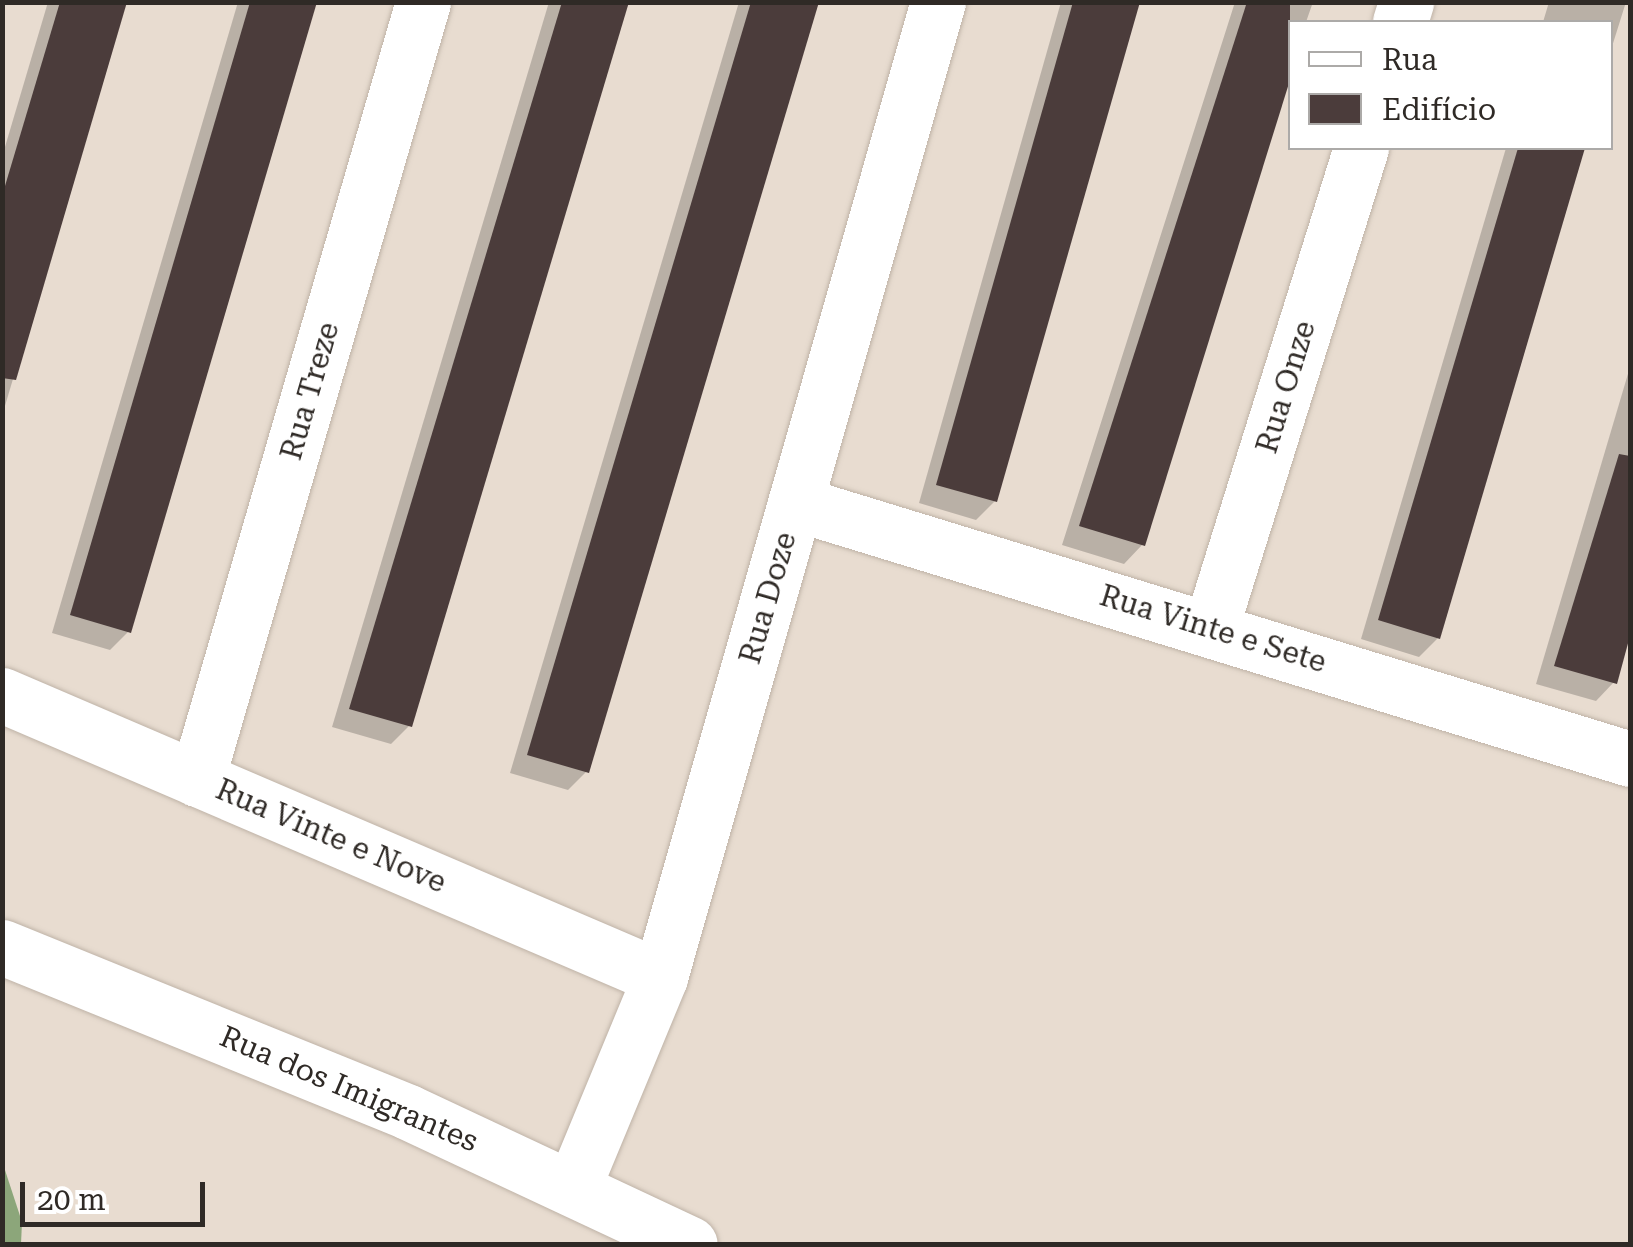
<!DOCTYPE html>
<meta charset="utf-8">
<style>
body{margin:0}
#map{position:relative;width:1633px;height:1247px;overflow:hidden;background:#e8dcd0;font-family:"Roboto Serif",serif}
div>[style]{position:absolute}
.forest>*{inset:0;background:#8ca67a}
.shadow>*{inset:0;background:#0003}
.building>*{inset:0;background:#4b3c3b}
.roads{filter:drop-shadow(0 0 2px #bfb3a7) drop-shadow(0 0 2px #bfb3a7)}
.street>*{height:55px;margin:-27.5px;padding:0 27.5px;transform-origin:27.5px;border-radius:27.5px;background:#fff}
span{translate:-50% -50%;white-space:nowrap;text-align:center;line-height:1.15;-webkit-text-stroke:10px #fff;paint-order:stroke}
.street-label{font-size:30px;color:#2f2a26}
.frame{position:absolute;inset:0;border:5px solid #2f2a26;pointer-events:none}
.legend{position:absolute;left:1288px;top:20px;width:325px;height:130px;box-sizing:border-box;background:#fff;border:2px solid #acaaa8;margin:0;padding:12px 18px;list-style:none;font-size:30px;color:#2f2a26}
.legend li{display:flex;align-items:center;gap:20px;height:50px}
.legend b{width:50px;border:2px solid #acaaa8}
.scale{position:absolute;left:20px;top:1182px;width:185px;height:45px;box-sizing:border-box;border:5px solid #2f2a26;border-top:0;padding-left:12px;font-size:30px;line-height:35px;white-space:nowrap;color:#2f2a26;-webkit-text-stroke:8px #fff;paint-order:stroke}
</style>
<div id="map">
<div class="forest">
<div style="clip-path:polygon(3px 1164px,22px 1222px,21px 1244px,3px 1244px)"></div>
</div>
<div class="shadow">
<div style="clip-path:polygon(48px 2px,125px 2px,2px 416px,2px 157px)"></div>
<div style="clip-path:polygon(238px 2px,315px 2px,129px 631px,110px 650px,52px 633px)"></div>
<div style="clip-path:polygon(549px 2px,626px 2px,410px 725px,391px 744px,332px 727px)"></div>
<div style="clip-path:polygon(739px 2px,816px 2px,587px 771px,568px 790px,510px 773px)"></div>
<div style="clip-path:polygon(1061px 2px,1138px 2px,995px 501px,976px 520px,919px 503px)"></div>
<div style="clip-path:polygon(1235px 2px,1313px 2px,1306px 22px,1290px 22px,1290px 73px,1142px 545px,1124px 564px,1062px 545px)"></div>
<div style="clip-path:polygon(1549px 2px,1626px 2px,1610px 53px,1610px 22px,1543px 22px)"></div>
<div style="clip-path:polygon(1506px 148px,1583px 148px,1438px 638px,1419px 657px,1361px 639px)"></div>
<div style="clip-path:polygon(1630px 367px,1630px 627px,1614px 682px,1596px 701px,1536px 684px)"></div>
</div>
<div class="building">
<div style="clip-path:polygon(60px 2px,127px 2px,16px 380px,2px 378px,2px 196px)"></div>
<div style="clip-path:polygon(250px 2px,317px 2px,131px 633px,70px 615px)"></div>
<div style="clip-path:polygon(562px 2px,629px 2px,412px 727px,349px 709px)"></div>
<div style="clip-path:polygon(751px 2px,819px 2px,589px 773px,527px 755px)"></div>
<div style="clip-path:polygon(1073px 2px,1140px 2px,997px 502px,936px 485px)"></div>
<div style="clip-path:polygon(1247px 2px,1290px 2px,1290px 80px,1145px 546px,1079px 526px)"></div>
<div style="clip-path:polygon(1518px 148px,1585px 148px,1440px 639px,1378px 620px)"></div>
<div style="clip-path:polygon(1619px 454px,1630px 456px,1630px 636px,1617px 684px,1554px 666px)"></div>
</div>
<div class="roads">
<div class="street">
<div style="left:1400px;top:22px;width:21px;rotate:-73deg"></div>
<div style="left:795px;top:503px;width:873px;rotate:17.04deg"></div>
<div style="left:1211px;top:627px;width:502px;rotate:-72.61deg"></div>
<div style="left:2px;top:695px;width:716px;rotate:23.2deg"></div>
<div style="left:197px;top:779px;width:809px;rotate:-73.78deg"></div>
<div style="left:2px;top:947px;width:438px;rotate:22.1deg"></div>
<div style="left:408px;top:1112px;width:311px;rotate:25.1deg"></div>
<div style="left:574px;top:1185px;width:225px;rotate:-67.5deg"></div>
<div style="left:660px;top:977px;width:1014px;rotate:-74.09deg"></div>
</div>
</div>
<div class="street-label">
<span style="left:1286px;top:387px;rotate:-73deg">Rua Onze</span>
<span style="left:310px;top:391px;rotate:-74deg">Rua Treze</span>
<span style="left:768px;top:598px;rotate:-74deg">Rua Doze</span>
<span style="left:1213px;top:629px;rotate:17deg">Rua Vinte e Sete</span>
<span style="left:331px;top:836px;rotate:23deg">Rua Vinte e Nove</span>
<span style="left:349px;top:1089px;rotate:23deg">Rua dos Imigrantes</span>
</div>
<div class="frame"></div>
<ul class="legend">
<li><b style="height:12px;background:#fff"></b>Rua</li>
<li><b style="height:28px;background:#4b3c3b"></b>Edifício</li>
</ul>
<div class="scale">20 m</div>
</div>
